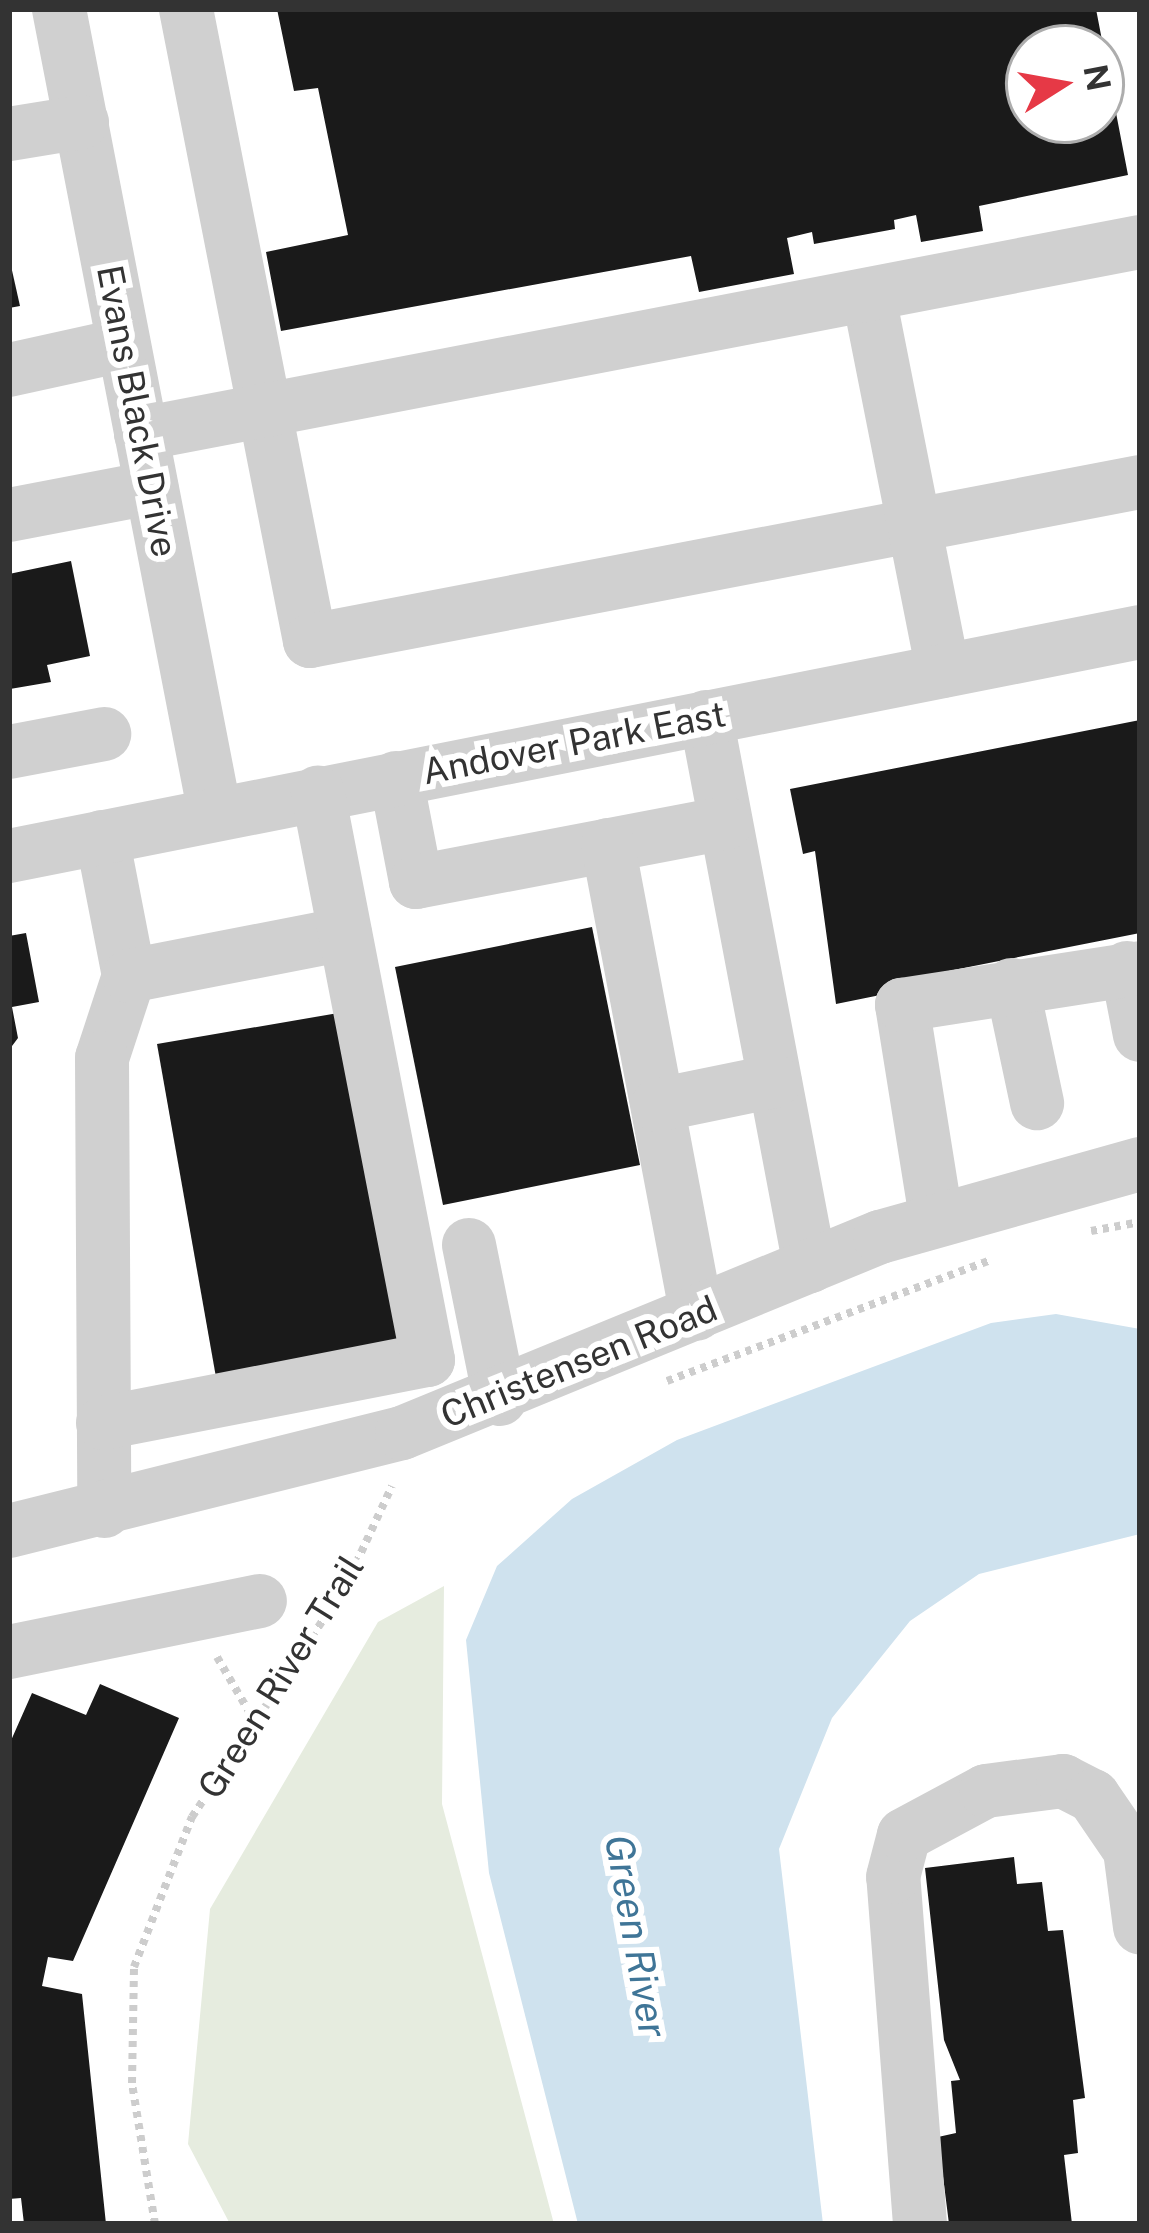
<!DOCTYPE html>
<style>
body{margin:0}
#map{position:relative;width:1149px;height:2233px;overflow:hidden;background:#fff;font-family:"Public Sans",sans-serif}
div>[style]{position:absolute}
.green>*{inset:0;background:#e6ecdf}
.water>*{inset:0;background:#cfe2ee}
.building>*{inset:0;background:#1a1a1a}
.path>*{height:8px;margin-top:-4px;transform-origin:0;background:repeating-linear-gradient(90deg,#cdcdcd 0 6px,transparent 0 12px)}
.minor>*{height:54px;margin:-27px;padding:0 27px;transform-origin:27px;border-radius:27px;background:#d0d0d0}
span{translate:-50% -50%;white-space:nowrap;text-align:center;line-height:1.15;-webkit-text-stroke:12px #fff;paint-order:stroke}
.street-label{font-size:36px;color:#333}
.water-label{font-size:39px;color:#3f7597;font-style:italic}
.frame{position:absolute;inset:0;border:12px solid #333;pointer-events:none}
.north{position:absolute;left:1005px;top:24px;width:120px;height:120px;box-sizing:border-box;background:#fff;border:3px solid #adadad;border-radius:50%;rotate:79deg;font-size:33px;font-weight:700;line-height:48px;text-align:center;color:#333}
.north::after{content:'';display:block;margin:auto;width:42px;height:54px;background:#e63946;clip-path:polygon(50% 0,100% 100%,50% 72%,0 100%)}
</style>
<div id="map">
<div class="green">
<div style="clip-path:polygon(444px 1586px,442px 1804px,554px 2224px,230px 2224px,188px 2144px,210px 1909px,378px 1622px)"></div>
</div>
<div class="water">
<div style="clip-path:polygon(1056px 1314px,1140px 1329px,1140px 1534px,979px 1574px,910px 1621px,832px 1718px,779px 1849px,823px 2224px,578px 2224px,489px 1873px,466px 1640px,497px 1566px,572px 1499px,677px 1440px,991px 1323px)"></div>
</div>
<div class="building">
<div style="clip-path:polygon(evenodd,277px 9px,1096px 9px,1128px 175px,979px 206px,983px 231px,921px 242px,916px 215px,894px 220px,895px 229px,814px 244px,812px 232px,787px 238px,794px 274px,699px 292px,691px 256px,281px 331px,266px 252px,348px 235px,318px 88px,294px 91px,277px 9px,1029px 48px,1101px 48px,1101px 120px,1029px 120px,1029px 48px)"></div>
<div style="clip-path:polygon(9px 257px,20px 306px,9px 308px)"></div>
<div style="clip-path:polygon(71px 561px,90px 656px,47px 665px,51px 682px,10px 689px,9px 574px)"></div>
<div style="clip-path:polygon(1140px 720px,1140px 933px,903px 980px,905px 990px,836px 1004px,815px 851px,803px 854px,790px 789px)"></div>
<div style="clip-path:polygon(592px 927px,640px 1165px,443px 1205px,395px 967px)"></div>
<div style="clip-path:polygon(26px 933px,39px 1002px,12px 1007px,18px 1038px,9px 1050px,9px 936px)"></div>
<div style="clip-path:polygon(350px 1011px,409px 1351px,217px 1383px,157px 1044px)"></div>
<div style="clip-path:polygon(100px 1684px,179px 1718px,73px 1961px,48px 1957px,42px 1986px,82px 1994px,106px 2224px,24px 2224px,21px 2198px,9px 2199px,9px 1745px,32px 1693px,86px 1715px)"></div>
<div style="clip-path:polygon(1014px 1857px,1017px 1884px,1042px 1882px,1048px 1931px,1063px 1930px,1085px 2098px,1073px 2100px,1078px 2153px,1064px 2155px,1072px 2224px,949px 2224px,938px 2137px,956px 2133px,951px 2081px,960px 2080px,944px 2040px,925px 1868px)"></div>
</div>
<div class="path">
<div style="left:1091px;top:1231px;width:50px;rotate:-10.4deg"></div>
<div style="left:667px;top:1381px;width:345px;rotate:-20.5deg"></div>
<div style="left:217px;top:1657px;width:75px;rotate:59.7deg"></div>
<div style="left:155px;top:2224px;width:143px;rotate:-99.3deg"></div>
<div style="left:132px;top:2083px;width:116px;rotate:-89deg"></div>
<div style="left:134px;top:1967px;width:161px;rotate:-68.9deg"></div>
<div style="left:192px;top:1817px;width:278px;rotate:-56.4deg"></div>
<div style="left:346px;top:1585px;width:109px;rotate:-65.1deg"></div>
</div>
<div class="minor">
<div style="left:59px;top:9px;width:820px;rotate:79.03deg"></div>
<div style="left:186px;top:9px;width:644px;rotate:78.9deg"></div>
<div style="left:310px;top:641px;width:845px;rotate:-10.84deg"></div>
<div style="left:9px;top:134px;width:74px;rotate:-9.3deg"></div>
<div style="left:869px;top:297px;width:381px;rotate:78.8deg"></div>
<div style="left:9px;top:370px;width:117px;rotate:-12.4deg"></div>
<div style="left:141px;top:434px;width:1017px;rotate:-10.88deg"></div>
<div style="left:9px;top:515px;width:145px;rotate:-10.8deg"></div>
<div style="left:706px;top:717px;width:559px;rotate:79.27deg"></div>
<div style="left:9px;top:752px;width:97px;rotate:-10.7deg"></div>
<div style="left:396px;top:778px;width:106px;rotate:79.1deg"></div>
<div style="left:416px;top:882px;width:315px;rotate:-10.8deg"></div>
<div style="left:102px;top:837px;width:142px;rotate:79deg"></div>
<div style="left:129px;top:976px;width:86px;rotate:108.2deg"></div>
<div style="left:102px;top:1058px;width:453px;rotate:89.7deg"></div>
<div style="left:608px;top:845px;width:477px;rotate:79.3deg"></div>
<div style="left:9px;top:856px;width:1153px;rotate:-11.2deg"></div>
<div style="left:1127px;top:968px;width:68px;rotate:79deg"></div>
<div style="left:129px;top:976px;width:220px;rotate:-11deg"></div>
<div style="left:1012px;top:985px;width:121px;rotate:78deg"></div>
<div style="left:658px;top:1105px;width:119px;rotate:-11.6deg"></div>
<div style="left:936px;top:1217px;width:215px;rotate:-99.1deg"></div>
<div style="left:902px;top:1005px;width:241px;rotate:-8.8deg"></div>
<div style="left:469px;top:1245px;width:157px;rotate:78.6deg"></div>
<div style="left:103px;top:1423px;width:331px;rotate:-11deg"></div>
<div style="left:428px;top:1360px;width:578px;rotate:-100.98deg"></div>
<div style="left:9px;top:1531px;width:405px;rotate:-14deg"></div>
<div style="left:402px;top:1433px;width:517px;rotate:-22.3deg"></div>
<div style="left:880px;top:1237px;width:270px;rotate:-15.7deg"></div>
<div style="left:9px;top:1652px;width:256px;rotate:-11.5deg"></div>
<div style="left:1140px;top:1849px;width:10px;rotate:174deg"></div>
<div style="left:1130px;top:1850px;width:78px;rotate:82.6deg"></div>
<div style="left:920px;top:2224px;width:348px;rotate:-94.4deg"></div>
<div style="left:893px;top:1877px;width:43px;rotate:-75.3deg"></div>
<div style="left:904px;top:1835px;width:93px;rotate:-28.2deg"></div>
<div style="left:986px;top:1791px;width:78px;rotate:-7.4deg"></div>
<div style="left:1063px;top:1781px;width:34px;rotate:27deg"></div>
<div style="left:1093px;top:1796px;width:65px;rotate:55.6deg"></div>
</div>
<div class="street-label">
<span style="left:137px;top:411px;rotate:79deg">Evans Black Drive</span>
<span style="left:574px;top:743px;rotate:-11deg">Andover Park East</span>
<span style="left:579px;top:1362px;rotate:-22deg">Christensen Road</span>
<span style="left:281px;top:1677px;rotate:-58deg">Green River Trail</span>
</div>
<div class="water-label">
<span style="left:636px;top:1936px;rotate:80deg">Green River</span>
</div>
<div class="frame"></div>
<div class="north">N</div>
</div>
